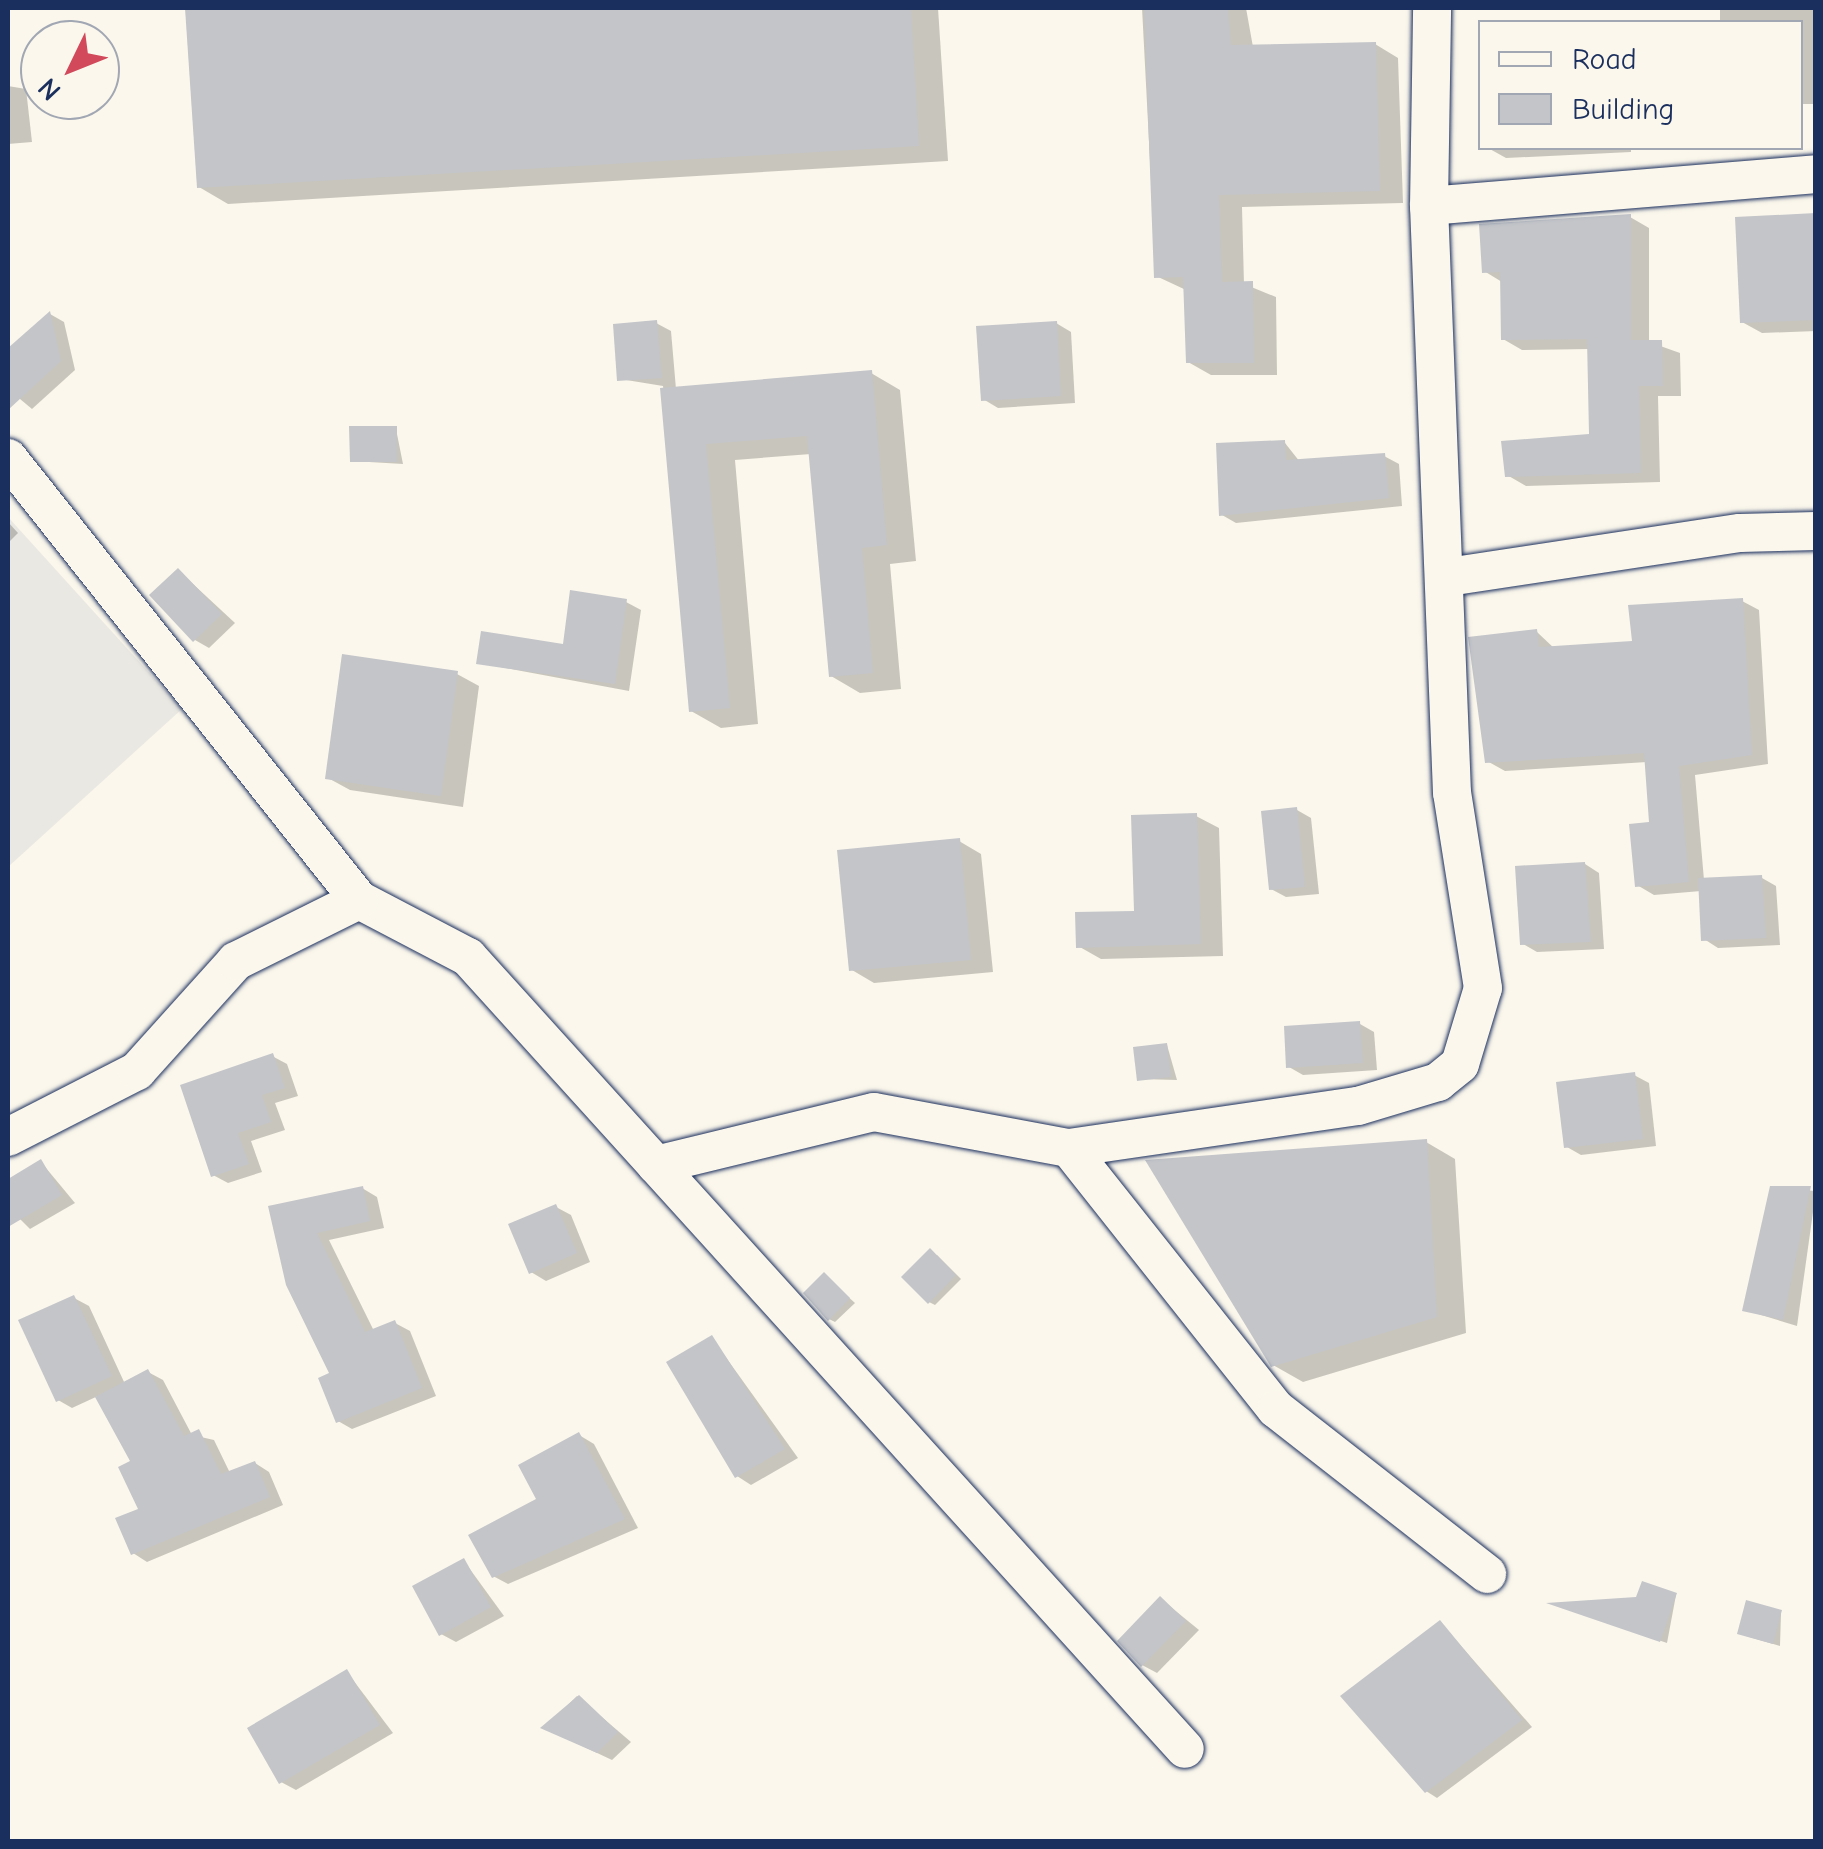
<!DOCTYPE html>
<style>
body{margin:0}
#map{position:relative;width:1823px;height:1849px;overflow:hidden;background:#fbf7ec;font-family:"Comic Neue",sans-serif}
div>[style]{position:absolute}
.built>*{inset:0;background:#eae8e2}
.shadow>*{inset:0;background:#0003}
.building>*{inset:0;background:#c3c5c9}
.roads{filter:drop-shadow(0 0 2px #1b2f5e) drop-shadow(0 0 2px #1b2f5e)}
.street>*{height:38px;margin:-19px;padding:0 19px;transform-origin:19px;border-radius:19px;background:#fbf7ec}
span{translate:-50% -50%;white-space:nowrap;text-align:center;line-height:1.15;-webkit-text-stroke:10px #fbf7ec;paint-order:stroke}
.frame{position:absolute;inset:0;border:10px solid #1b2f5e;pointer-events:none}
.legend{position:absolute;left:1478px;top:20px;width:325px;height:130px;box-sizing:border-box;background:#fbf7ec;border:2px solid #a1a7b3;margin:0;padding:12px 18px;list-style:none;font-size:30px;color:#1b2f5e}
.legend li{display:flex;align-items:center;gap:20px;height:50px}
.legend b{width:50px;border:2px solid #a1a7b3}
.north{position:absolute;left:20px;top:20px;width:100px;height:100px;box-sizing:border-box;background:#fbf7ec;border:2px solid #a1a7b3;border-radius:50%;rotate:227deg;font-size:28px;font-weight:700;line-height:40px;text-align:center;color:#1b2f5e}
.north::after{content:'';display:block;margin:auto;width:35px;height:45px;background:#d1495b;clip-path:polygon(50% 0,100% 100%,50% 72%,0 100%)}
</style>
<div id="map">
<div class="built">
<div style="clip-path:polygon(8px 517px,182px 709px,8px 867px)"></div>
</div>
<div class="shadow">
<div style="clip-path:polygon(188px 8px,938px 8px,948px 161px,228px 204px,199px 187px)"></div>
<div style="clip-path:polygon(1142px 8px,1246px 8px,1253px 47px,1375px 44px,1398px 58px,1403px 203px,1242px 207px,1244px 284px,1276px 297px,1277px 375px,1211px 375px,1188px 362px,1186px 290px,1156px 276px)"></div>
<div style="clip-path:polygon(1720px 8px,1816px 8px,1816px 104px,1800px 104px,1800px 22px,1720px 22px)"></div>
<div style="clip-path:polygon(8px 86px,26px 89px,32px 142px,8px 144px)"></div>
<div style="clip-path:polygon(1488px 148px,1631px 148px,1631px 152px,1506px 158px)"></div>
<div style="clip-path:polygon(1816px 216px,1816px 331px,1762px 333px,1742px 322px)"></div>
<div style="clip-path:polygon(1630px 217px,1649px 228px,1649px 342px,1680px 353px,1681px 396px,1658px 396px,1660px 482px,1526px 486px,1507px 475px,1592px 436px,1590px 349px,1522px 350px,1503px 339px,1502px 282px,1484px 271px)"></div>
<div style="clip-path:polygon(50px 314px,64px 322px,75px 370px,32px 409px,8px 389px,8px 352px)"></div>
<div style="clip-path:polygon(656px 323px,671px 331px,676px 389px,871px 373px,900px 390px,916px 561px,890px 564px,901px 689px,860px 693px,831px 676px,811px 454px,735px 460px,758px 724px,721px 728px,691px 711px,663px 386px,620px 379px)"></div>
<div style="clip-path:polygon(1056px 323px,1071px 332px,1075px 403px,998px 408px,983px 399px)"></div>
<div style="clip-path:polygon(396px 429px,403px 464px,352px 461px)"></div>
<div style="clip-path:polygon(1285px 443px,1300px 462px,1384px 456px,1399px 464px,1402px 506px,1236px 523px,1222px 515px)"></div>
<div style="clip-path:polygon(8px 522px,18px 533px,8px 543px)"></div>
<div style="clip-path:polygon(179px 571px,235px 623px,209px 648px,195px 640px)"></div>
<div style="clip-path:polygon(1742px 601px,1759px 610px,1768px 764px,1695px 775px,1704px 880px,1762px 878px,1776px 886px,1780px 945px,1718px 948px,1704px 939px,1701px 891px,1654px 895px,1637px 885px,1652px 825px,1647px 762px,1505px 771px,1487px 761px,1537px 632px,1555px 649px,1635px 644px)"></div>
<div style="clip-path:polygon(626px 602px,641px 610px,629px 691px,479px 663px,565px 646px)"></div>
<div style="clip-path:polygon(457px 674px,479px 686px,463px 807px,350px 790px,328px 778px)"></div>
<div style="clip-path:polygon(1297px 810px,1311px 818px,1319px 894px,1286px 897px,1271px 889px)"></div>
<div style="clip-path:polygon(1196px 816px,1219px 828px,1223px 956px,1101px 959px,1078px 946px,1136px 913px)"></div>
<div style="clip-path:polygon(959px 841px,981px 854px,993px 972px,874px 983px,852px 970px)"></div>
<div style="clip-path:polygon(1585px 864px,1599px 873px,1604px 949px,1537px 952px,1523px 944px)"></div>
<div style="clip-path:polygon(1360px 1024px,1374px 1032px,1377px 1070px,1303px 1075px,1289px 1067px)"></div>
<div style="clip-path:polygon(1167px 1045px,1177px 1080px,1139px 1079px)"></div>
<div style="clip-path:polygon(272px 1056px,287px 1064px,298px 1096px,275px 1103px,285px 1130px,251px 1141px,262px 1172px,228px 1183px,213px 1175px)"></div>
<div style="clip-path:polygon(1634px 1075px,1649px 1083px,1656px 1146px,1581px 1155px,1567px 1147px)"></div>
<div style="clip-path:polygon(1426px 1142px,1455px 1159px,1466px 1333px,1303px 1382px,1273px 1365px)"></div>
<div style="clip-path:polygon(41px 1162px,75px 1203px,30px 1229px,8px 1207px,8px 1181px)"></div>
<div style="clip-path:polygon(362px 1188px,377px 1197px,384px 1228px,329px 1240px,374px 1331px,395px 1323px,410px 1331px,436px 1396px,352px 1429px,338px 1421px,332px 1374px,271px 1208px)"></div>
<div style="clip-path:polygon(1772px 1188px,1816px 1191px,1797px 1326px,1745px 1310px)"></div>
<div style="clip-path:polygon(556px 1207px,571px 1215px,590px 1262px,546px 1281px,531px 1272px)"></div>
<div style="clip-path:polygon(937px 1255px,961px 1279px,935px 1305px,929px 1302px)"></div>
<div style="clip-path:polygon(824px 1275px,855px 1303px,835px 1322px,829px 1319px)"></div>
<div style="clip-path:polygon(74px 1298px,89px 1306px,125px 1384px,148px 1372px,163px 1380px,192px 1435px,214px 1440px,230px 1473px,255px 1463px,269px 1472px,283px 1505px,147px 1562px,133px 1553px,141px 1510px,134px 1462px,98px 1396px,72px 1408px,58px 1400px)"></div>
<div style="clip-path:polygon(712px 1338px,798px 1458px,751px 1485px,737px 1476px)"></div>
<div style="clip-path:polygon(579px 1435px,594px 1444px,638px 1528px,508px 1584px,493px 1576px)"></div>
<div style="clip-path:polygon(464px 1561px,504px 1616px,456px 1642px,441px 1634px)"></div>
<div style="clip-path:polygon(1676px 1595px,1667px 1643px,1555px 1605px)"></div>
<div style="clip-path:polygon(1161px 1599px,1199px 1630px,1157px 1673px,1142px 1665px)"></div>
<div style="clip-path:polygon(1781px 1613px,1780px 1646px,1746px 1636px)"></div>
<div style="clip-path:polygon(1441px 1623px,1532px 1727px,1437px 1798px,1426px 1791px)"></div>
<div style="clip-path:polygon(347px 1672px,393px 1733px,296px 1790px,281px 1782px)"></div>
<div style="clip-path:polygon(577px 1696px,631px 1742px,612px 1760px,544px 1728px)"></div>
</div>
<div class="building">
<div style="clip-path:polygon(185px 8px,911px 8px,919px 146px,197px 188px)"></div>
<div style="clip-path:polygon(1144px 8px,1228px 8px,1231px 45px,1376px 42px,1380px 191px,1219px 195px,1222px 282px,1253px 281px,1254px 363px,1186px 363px,1183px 277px,1154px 278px)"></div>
<div style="clip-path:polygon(1816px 213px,1816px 320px,1740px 323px,1735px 217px)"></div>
<div style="clip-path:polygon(1631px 214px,1631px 340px,1662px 340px,1663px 386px,1639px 386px,1641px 473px,1505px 477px,1501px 441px,1589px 434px,1587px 339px,1501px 340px,1500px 272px,1482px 273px,1479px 224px)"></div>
<div style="clip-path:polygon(50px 311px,61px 361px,8px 410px,8px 348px)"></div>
<div style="clip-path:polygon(657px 320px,662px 378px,617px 381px,613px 324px)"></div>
<div style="clip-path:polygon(1057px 321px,1061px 396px,981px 401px,976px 326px)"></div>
<div style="clip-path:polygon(872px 370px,887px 545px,862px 548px,873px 673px,829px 677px,807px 436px,706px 444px,730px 708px,689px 712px,660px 388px)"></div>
<div style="clip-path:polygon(349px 426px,397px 426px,397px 462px,350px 462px)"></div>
<div style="clip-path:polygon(1285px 440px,1286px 460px,1385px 453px,1389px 498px,1219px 516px,1216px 443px)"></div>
<div style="clip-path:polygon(178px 568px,222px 614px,193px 642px,149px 595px)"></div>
<div style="clip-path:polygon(570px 590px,627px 599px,615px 684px,476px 664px,481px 631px,563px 644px)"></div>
<div style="clip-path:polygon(1743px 598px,1752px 755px,1679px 766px,1689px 882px,1635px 887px,1629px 824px,1649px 822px,1644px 753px,1485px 763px,1468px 637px,1537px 629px,1539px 647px,1632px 641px,1628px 605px)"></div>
<div style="clip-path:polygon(342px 654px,458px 671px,441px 796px,325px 779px)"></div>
<div style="clip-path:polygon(1297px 807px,1305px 887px,1269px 890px,1261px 811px)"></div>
<div style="clip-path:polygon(1197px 813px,1201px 944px,1076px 948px,1075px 912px,1134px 911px,1131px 815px)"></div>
<div style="clip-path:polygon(960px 838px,971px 960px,849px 971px,837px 850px)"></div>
<div style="clip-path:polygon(1585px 862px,1591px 942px,1520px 945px,1515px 866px)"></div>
<div style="clip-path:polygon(1762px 875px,1766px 938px,1701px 941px,1698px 878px)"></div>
<div style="clip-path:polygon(1360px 1021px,1363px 1063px,1286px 1068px,1284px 1026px)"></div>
<div style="clip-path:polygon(1167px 1043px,1171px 1077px,1137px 1081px,1133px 1047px)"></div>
<div style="clip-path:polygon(273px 1053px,285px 1088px,262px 1095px,271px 1122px,238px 1133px,249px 1164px,211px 1177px,180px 1085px)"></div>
<div style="clip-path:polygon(1635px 1072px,1643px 1139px,1564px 1148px,1556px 1082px)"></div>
<div style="clip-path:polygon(1427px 1139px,1437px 1317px,1271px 1367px,1145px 1160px)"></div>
<div style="clip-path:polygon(41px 1159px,62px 1195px,8px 1227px,8px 1179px)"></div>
<div style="clip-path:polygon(363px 1186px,370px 1221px,317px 1233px,365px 1332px,395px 1320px,422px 1388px,336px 1423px,318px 1378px,329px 1373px,286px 1285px,268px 1206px)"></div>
<div style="clip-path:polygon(1770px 1186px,1811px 1186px,1783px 1320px,1742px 1311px)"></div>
<div style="clip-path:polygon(556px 1204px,577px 1253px,529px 1274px,508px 1224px)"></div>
<div style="clip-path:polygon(930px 1248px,956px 1275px,928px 1304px,901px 1277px)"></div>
<div style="clip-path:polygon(824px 1272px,850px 1298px,828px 1321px,803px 1293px)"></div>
<div style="clip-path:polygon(74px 1295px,112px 1376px,56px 1402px,18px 1320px)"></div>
<div style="clip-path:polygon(712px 1335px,785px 1449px,735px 1478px,666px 1362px)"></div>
<div style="clip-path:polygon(148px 1369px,184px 1436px,199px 1429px,221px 1474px,255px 1461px,270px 1497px,131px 1555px,115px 1518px,138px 1509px,118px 1467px,130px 1461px,95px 1397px)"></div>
<div style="clip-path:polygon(579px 1432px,625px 1519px,492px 1578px,468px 1535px,536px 1499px,518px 1465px)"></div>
<div style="clip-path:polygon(464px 1558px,491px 1607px,439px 1636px,412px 1586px)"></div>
<div style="clip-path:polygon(1642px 1581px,1677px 1593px,1660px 1642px,1546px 1603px,1636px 1597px)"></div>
<div style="clip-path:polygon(1160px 1596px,1186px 1621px,1141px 1667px,1117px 1641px)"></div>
<div style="clip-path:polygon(1746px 1600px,1782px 1610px,1773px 1644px,1737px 1634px)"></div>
<div style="clip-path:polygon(1440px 1620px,1522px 1720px,1425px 1793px,1340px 1696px)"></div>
<div style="clip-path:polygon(347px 1669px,380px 1725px,279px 1784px,247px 1728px)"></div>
<div style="clip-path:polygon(579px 1695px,618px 1732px,597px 1753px,540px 1728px)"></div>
</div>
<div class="roads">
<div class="street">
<div style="left:1429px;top:206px;width:388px;rotate:-4.7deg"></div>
<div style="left:8px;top:458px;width:564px;rotate:51.55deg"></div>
<div style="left:359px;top:900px;width:123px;rotate:27.6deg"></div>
<div style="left:468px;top:957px;width:1068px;rotate:47.85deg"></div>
<div style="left:1448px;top:577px;width:295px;rotate:-8.6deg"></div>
<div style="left:1740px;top:533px;width:76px;rotate:-1.5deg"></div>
<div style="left:8px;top:1137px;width:145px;rotate:-27.1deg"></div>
<div style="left:137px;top:1071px;width:148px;rotate:-48deg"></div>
<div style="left:236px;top:961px;width:137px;rotate:-26.4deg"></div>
<div style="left:1069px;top:1148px;width:333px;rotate:51.6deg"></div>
<div style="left:1276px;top:1409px;width:268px;rotate:38deg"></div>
<div style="left:656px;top:1165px;width:224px;rotate:-13.7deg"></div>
<div style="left:874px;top:1112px;width:198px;rotate:10.5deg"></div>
<div style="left:1069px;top:1148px;width:292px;rotate:-8.3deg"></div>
<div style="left:1358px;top:1106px;width:84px;rotate:-16.7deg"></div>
<div style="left:1438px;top:1082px;width:28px;rotate:-39deg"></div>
<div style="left:1460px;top:1064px;width:79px;rotate:-73.2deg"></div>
<div style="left:1483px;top:988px;width:197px;rotate:-99deg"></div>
<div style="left:1452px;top:793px;width:587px;rotate:-92.24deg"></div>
<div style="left:1429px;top:206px;width:198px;rotate:-89.1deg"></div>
</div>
</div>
<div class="frame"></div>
<ul class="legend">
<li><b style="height:12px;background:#fbf7ec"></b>Road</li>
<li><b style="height:28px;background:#c3c5c9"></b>Building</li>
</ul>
<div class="north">N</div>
</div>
